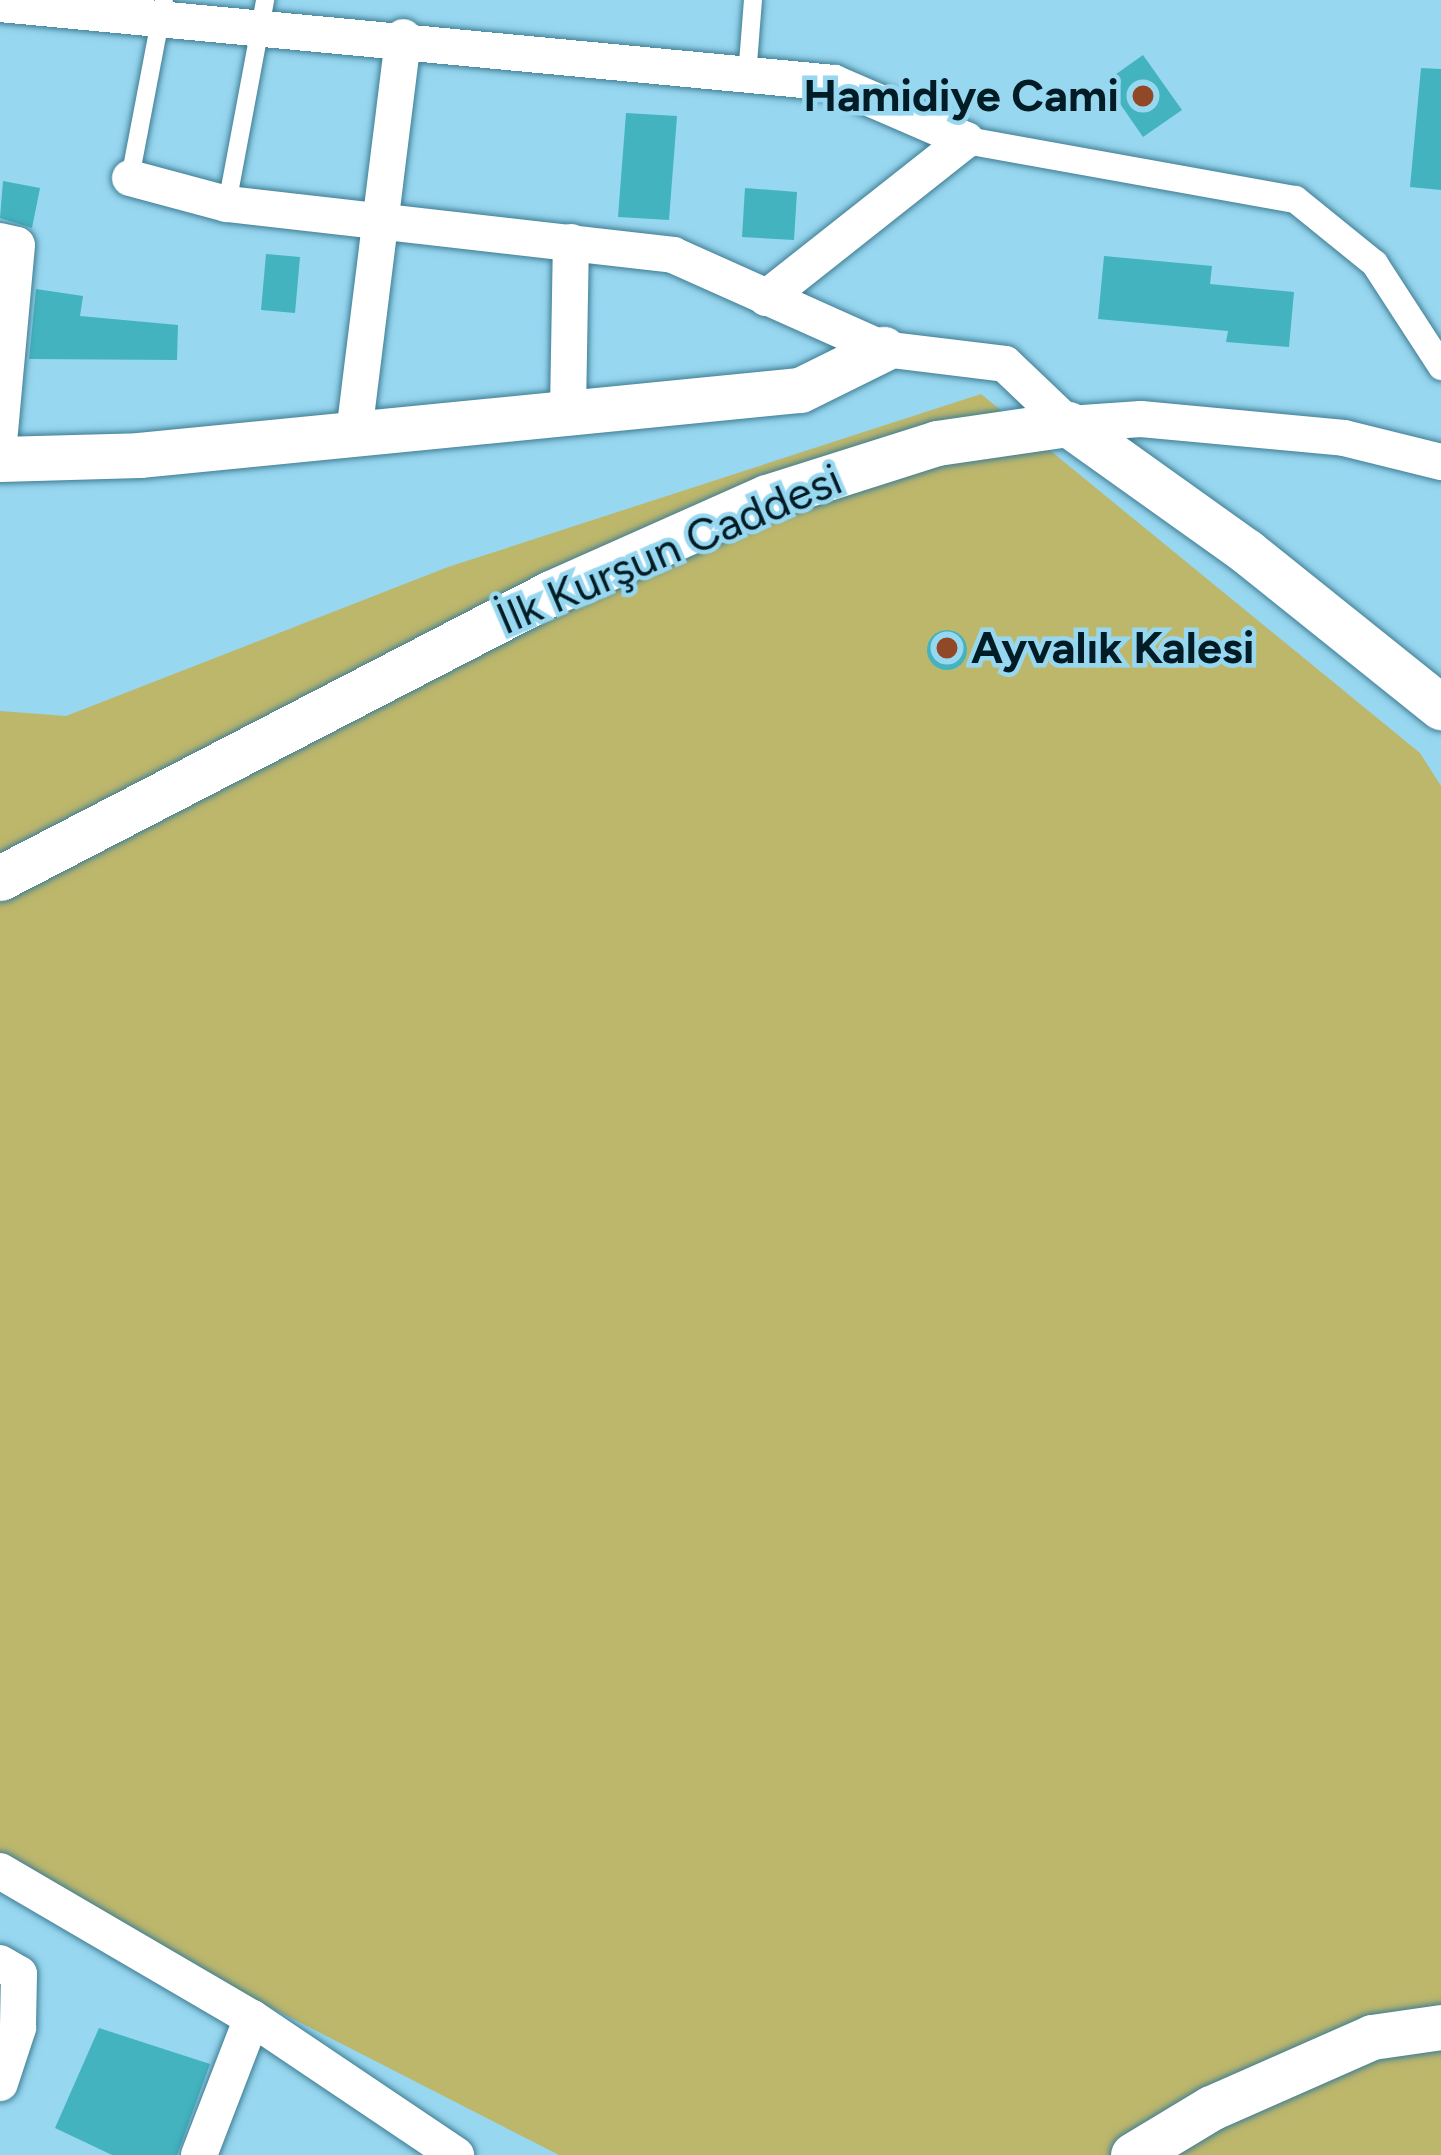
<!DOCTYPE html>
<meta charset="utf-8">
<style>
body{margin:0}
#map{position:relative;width:1441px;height:2155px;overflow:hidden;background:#98d7f0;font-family:Figtree,sans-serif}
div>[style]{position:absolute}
.green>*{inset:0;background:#bdb76c}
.building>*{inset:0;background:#43b4bf}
.round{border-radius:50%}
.roads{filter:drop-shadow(0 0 3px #3e7d93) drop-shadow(0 0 3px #3e7d93)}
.service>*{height:18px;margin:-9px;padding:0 9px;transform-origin:9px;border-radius:9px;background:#fff}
.pedestrian>*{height:27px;margin:-13.5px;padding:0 13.5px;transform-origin:13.5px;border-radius:13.5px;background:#fff}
.minor>*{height:36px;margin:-18px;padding:0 18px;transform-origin:18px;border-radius:18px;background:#fff}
.tertiary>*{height:45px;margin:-22.5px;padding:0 22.5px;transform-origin:22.5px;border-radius:22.5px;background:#fff}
.dots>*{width:33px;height:33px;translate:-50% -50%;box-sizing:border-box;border:6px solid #98d7f0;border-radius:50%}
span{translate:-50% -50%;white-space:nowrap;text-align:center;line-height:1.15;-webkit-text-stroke:9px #98d7f0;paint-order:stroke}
.poi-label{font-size:45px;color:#021c25;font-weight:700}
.right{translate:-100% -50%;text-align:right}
.left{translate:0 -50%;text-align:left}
.street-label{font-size:45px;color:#021c25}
</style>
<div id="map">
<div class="green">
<div style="clip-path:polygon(981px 394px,1420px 753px,1441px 786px,1441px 2155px,559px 2155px,0 1869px,0 711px,66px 716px,448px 567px)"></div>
</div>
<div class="building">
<div style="clip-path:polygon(1143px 55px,1182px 110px,1143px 137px,1105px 82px)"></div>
<div style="clip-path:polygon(1421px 68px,1441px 69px,1441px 190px,1410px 187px)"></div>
<div style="clip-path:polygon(626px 113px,677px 116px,669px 220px,618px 217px)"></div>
<div style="clip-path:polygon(3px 181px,40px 188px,32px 228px,0 218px)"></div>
<div style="clip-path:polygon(745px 188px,797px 192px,794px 240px,742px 237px)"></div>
<div style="clip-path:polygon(266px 254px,300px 257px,295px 313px,261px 310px)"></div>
<div style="clip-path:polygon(1104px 256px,1212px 266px,1210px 284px,1294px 292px,1289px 347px,1226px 342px,1228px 331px,1098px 319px)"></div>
<div style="clip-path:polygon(36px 289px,83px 296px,80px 316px,178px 325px,177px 360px,29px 359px)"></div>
<div class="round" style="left:927px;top:630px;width:40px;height:40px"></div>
<div style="clip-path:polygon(99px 2028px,210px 2064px,177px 2155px,112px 2155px,55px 2128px)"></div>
</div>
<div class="roads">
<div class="service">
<div style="left:747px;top:76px;width:76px;rotate:-85.5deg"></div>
<div style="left:130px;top:178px;width:181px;rotate:-79.2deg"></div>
<div style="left:227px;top:204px;width:208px;rotate:-79.4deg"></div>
</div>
<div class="pedestrian">
<div style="left:966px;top:140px;width:334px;rotate:10.2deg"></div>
<div style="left:1295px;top:199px;width:102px;rotate:39deg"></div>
<div style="left:1374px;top:263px;width:123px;rotate:57deg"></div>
</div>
<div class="minor">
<div style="left:0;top:4px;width:838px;rotate:5.41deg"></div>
<div style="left:834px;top:83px;width:144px;rotate:23.4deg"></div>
<div style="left:130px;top:178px;width:100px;rotate:15deg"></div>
<div style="left:227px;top:204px;width:449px;rotate:6.5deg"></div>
<div style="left:673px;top:255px;width:230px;rotate:24.1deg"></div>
<div style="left:883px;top:349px;width:123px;rotate:7deg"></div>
<div style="left:1005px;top:364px;width:87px;rotate:43.6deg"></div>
<div style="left:1068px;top:424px;width:73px;rotate:-3.9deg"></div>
<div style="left:1141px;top:419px;width:204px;rotate:5.3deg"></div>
<div style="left:1344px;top:438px;width:100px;rotate:13.9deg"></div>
<div style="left:0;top:241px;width:17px;rotate:13deg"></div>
<div style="left:17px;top:245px;width:189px;rotate:95.2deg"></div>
<div style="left:766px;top:298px;width:255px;rotate:-38.3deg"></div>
<div style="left:568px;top:410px;width:168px;rotate:-89deg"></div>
<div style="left:354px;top:433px;width:399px;rotate:-82.9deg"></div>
<div style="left:0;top:1871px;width:292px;rotate:30.3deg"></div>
<div style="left:252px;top:2018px;width:246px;rotate:33.9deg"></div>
<div style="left:0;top:1963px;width:22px;rotate:30deg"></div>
<div style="left:19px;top:1974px;width:54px;rotate:91.1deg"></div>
<div style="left:18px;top:2028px;width:58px;rotate:108.1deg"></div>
<div style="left:199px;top:2155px;width:147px;rotate:-68.9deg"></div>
</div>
<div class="tertiary">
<div style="left:0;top:459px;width:139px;rotate:-1.6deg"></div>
<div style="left:139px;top:455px;width:664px;rotate:-5.62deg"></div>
<div style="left:800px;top:390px;width:93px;rotate:-26.3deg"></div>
<div style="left:0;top:878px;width:620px;rotate:-27.35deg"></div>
<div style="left:551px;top:593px;width:236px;rotate:-24deg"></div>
<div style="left:767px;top:497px;width:178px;rotate:-17.6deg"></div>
<div style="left:937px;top:443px;width:132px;rotate:-8.3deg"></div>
<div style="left:1068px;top:424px;width:219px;rotate:35.5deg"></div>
<div style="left:1246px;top:551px;width:250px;rotate:38.7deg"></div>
<div style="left:1133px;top:2155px;width:91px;rotate:-31.1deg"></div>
<div style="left:1211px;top:2108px;width:176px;rotate:-23.8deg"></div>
<div style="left:1372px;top:2037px;width:70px;rotate:-8.2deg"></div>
</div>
</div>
<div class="dots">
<div style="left:1143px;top:96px;background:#904827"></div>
<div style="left:947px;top:648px;background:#904827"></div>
</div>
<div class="poi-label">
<span class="right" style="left:1119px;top:96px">Hamidiye Cami</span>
<span class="left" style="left:971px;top:648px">Ayvalık Kalesi</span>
</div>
<div class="street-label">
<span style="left:669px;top:549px;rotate:-23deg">İlk Kurşun Caddesi</span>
</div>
</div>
